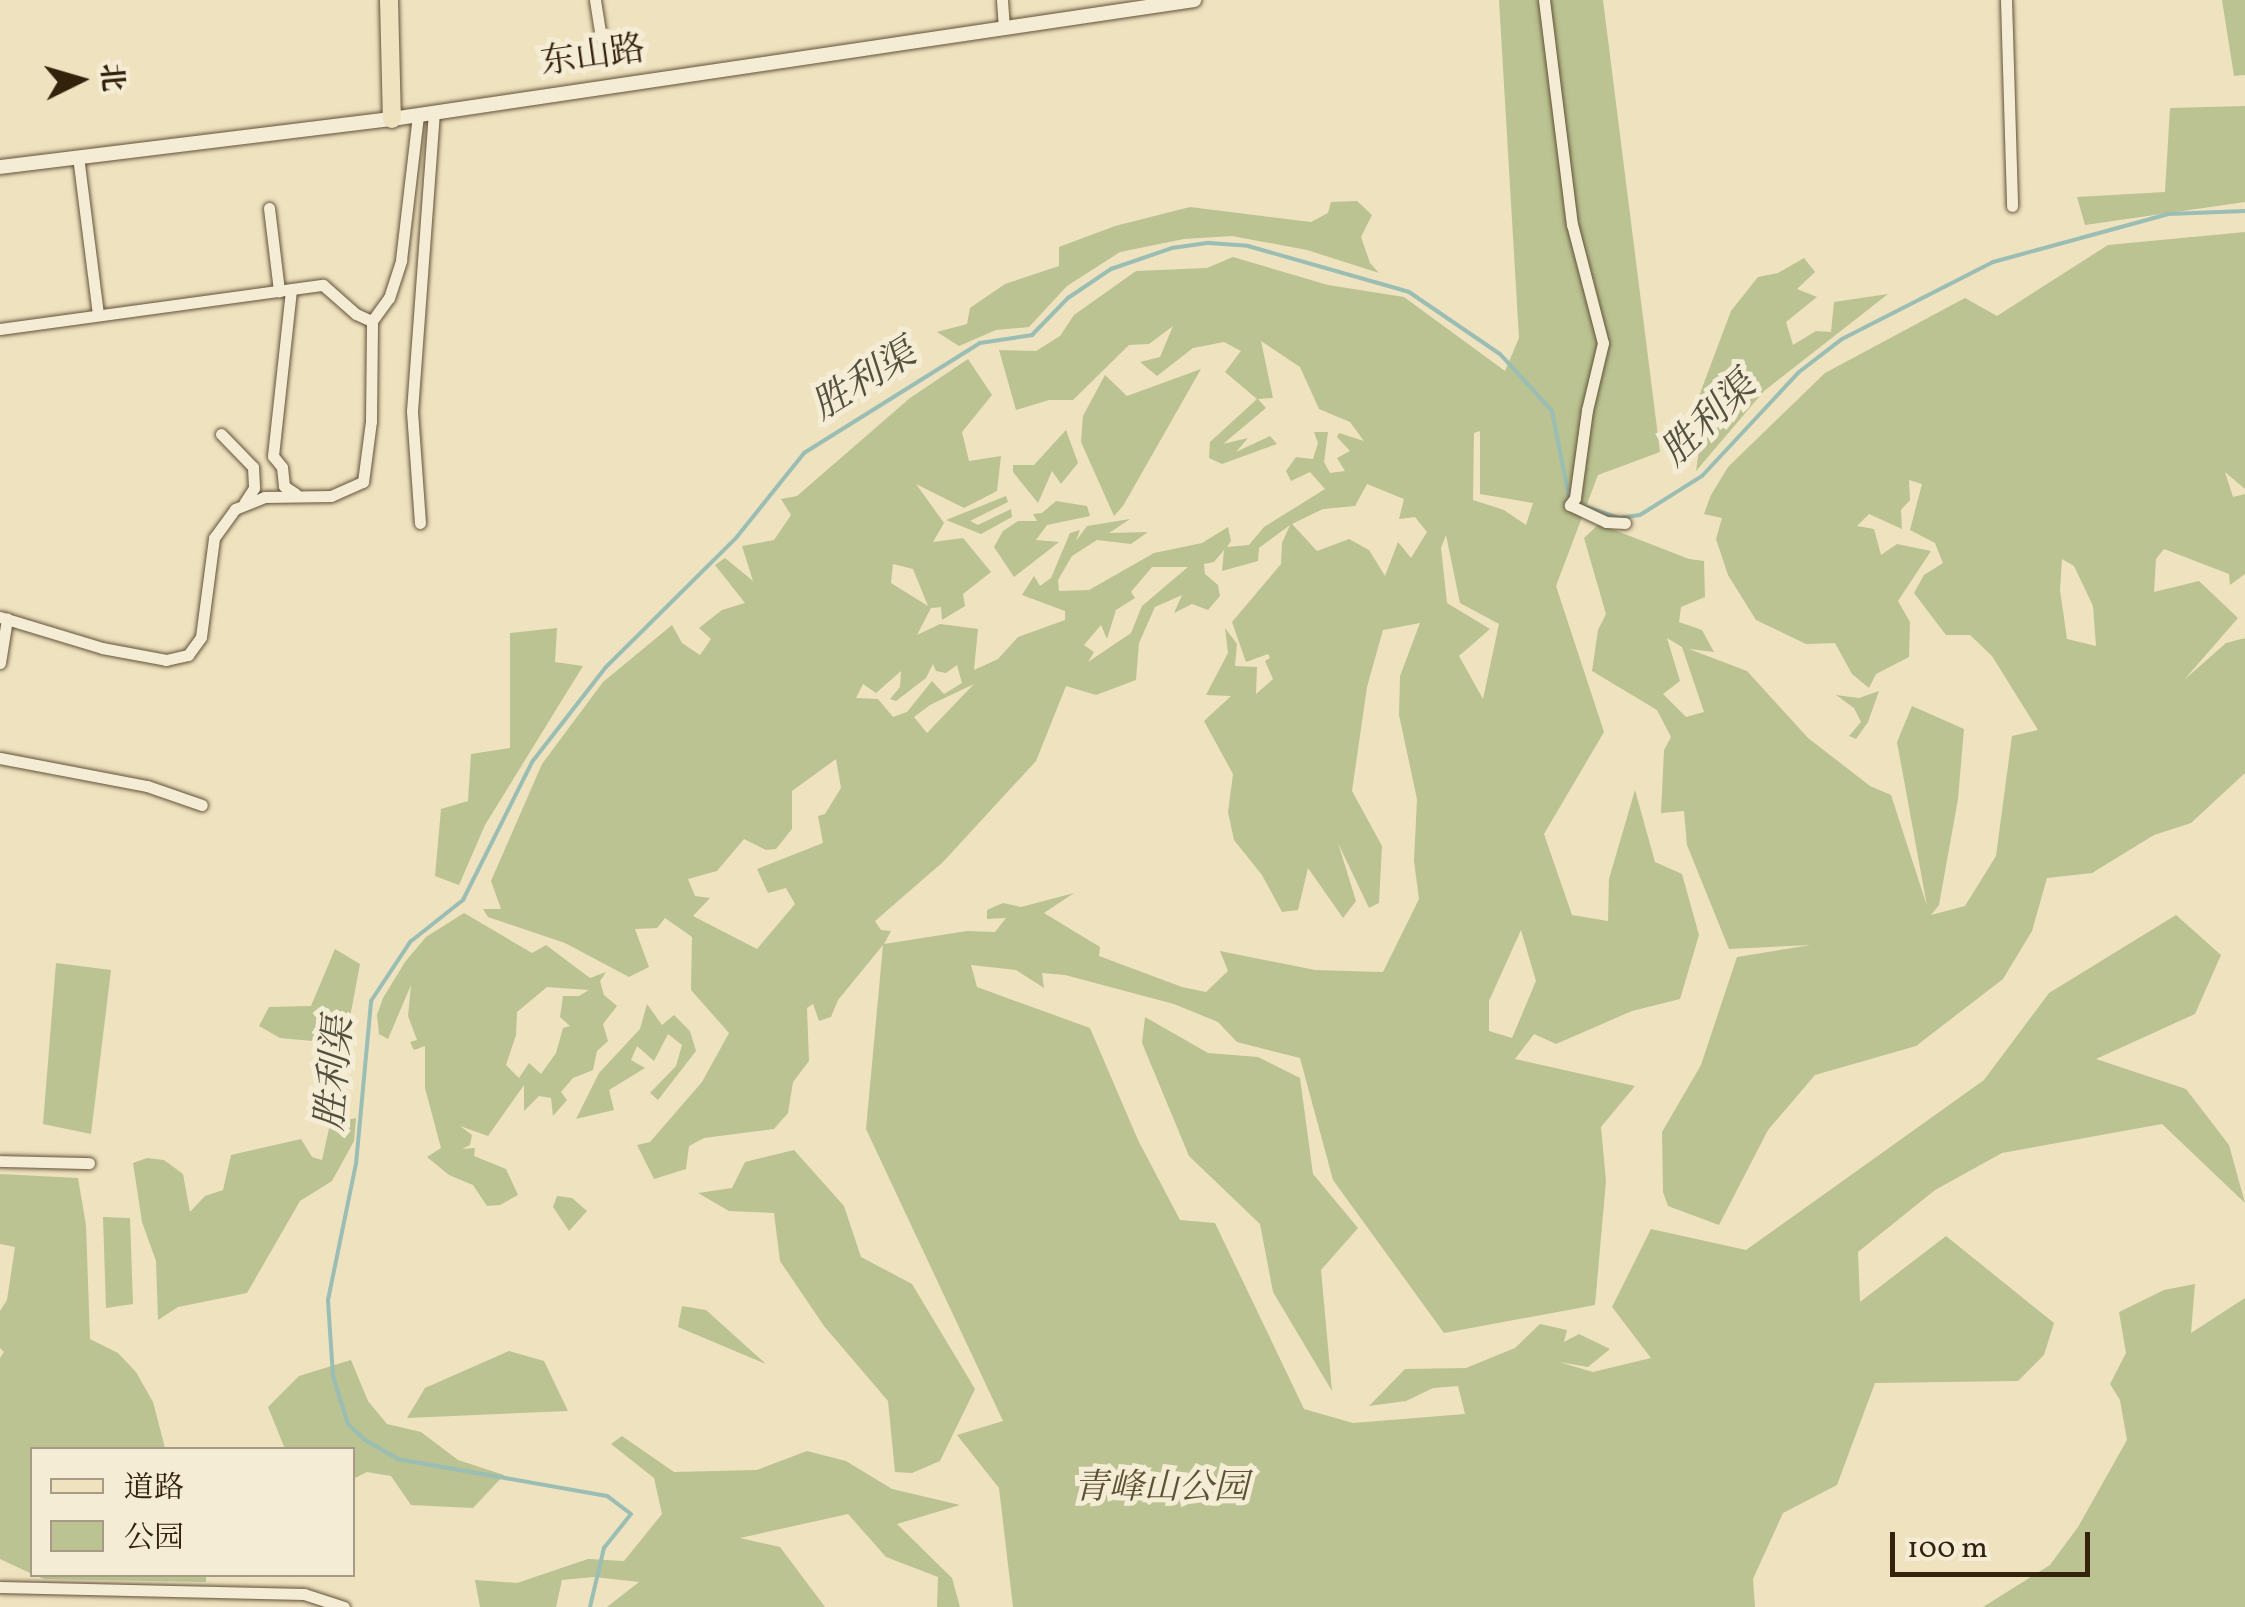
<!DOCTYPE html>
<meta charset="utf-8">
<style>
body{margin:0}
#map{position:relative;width:2245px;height:1607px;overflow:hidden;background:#efe2bf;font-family:Vollkorn,"Noto Serif SC",serif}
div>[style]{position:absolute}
.green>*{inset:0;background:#bac391}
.stream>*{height:4px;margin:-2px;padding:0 2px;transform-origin:2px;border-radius:2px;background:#9abdb4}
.roads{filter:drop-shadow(0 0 2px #625239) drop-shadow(0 0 2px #625239)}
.minor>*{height:11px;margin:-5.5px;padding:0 5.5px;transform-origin:5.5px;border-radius:5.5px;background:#f5ecd5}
.tertiary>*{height:14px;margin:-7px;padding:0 7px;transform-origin:7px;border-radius:7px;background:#f5ecd5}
.primary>*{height:18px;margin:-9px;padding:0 9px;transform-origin:9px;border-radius:9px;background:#efe2bf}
span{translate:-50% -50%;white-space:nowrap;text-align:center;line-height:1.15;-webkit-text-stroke:10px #f5ecd5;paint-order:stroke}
.street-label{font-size:35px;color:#33220c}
.park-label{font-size:35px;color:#5c5234;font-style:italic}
.water-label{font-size:38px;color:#52503e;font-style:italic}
.legend{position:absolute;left:30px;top:1447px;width:325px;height:130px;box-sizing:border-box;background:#f5ecd5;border:2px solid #a79b85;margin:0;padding:12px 18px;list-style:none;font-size:30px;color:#33220c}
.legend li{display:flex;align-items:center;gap:20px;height:50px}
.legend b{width:50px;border:2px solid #a79b85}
.north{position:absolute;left:30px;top:30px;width:100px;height:100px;-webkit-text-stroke:8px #f5ecd5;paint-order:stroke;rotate:85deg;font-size:28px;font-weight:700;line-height:40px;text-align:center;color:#33220c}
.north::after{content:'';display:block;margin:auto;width:35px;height:45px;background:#33220c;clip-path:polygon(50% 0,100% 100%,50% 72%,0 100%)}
.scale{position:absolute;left:1890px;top:1532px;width:200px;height:45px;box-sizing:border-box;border:5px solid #33220c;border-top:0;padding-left:12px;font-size:30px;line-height:35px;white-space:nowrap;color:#33220c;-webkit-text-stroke:8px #f5ecd5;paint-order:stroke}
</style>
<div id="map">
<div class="green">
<div style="clip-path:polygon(evenodd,1499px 0,1603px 0,1660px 452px,1598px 475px,1556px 586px,1604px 732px,1544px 834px,1572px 915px,1608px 921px,1609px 879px,1635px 790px,1655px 862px,1682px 874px,1699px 935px,1680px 999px,1632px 1011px,1556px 1044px,1534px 1034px,1515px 1059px,1635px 1086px,1601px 1127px,1606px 1181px,1595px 1305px,1444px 1333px,1333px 1180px,1300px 1058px,1237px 1042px,1218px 1022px,1174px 1004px,1065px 975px,1042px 973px,1044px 988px,1016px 970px,971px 965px,977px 987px,1090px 1028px,1138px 1140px,1180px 1220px,1215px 1223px,1304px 1409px,1353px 1423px,1465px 1414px,1458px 1386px,1433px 1388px,1406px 1401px,1369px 1406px,1405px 1369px,1466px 1368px,1515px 1348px,1540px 1324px,1567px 1330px,1564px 1342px,1579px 1334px,1610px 1349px,1588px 1367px,1559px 1362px,1593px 1372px,1651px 1358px,1612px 1307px,1651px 1229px,1746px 1250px,1984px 1080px,2049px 993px,2176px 915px,2221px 955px,2195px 1014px,2096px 1059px,2186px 1089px,2229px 1145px,2245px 1203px,2162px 1124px,2002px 1153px,1935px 1190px,1858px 1252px,1860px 1302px,1946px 1236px,2054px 1323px,2044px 1355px,2018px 1381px,1875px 1383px,1837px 1485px,1783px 1513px,1753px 1579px,1755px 1607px,1013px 1607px,999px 1488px,957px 1435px,1003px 1421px,866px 1129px,883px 945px,838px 1000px,831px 1017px,819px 1021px,813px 1004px,807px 1008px,809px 1061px,793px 1082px,788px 1113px,774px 1129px,704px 1138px,689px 1146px,686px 1169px,654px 1179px,637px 1145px,650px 1142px,702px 1082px,729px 1033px,691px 990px,692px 937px,665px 918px,657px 928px,635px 929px,649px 967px,629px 977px,565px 943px,488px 917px,483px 909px,501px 909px,491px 881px,542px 764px,603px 682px,672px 625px,682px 643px,700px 655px,711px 639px,699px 628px,722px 610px,745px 603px,715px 565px,725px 558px,753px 581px,742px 546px,774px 540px,791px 515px,781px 499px,797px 496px,910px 398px,968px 359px,992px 395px,962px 432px,969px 461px,1001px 456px,997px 491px,964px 508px,916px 484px,944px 523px,933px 542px,963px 538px,991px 572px,963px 594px,965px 606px,942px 620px,941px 607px,931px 608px,917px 635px,940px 624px,978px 629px,974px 670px,998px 659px,1018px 637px,1065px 620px,1065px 611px,1022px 595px,1034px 576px,1040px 586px,1051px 578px,1070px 533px,1080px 530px,1076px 541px,1087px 526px,1130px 519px,1109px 533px,1148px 532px,1131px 544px,1097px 540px,1072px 556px,1058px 580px,1059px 591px,1089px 590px,1154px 553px,1202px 543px,1228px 527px,1231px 541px,1227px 547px,1249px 545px,1264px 527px,1325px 489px,1310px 472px,1291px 481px,1286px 471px,1296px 457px,1313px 459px,1318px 443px,1314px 432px,1328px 432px,1324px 462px,1330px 473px,1345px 471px,1337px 458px,1350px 451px,1337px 437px,1339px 433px,1364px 441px,1350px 422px,1319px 409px,1300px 367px,1261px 341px,1273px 398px,1258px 399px,1266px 408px,1223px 444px,1248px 438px,1236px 452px,1270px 436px,1277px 444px,1222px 464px,1209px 458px,1210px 442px,1257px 399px,1225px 372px,1241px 351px,1224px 342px,1193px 348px,1157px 376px,1140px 362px,1160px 357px,1173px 326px,1149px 344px,1129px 345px,1073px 400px,1049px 400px,1016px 410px,999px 350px,1036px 351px,1060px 336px,1074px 315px,1136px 271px,1207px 268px,1233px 257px,1328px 285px,1404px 297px,1505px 371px,1519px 338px,1499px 0,1480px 431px,1480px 494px,1533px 503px,1526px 525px,1504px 510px,1473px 500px,1474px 433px,1480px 431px,1499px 0,1367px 484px,1404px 499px,1399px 519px,1415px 517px,1427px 532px,1411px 558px,1398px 542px,1385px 576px,1369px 550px,1349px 539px,1317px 551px,1292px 524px,1323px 509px,1355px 506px,1367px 484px,1499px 0,1290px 525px,1282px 543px,1281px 564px,1232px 622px,1246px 662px,1268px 654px,1270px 658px,1265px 661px,1273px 679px,1256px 694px,1257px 667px,1235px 666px,1237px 644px,1225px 628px,1228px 653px,1206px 695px,1231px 696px,1204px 721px,1233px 774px,1228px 812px,1234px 840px,1262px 875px,1282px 912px,1298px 910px,1308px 868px,1343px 918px,1356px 901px,1338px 843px,1369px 908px,1379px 903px,1382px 846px,1352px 791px,1367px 687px,1383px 630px,1420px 623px,1400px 676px,1399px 715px,1417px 799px,1414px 861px,1419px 899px,1383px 972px,1315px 970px,1220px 951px,1228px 971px,1206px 992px,1182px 987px,1099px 956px,1100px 947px,1044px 913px,1074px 893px,1021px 907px,1003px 903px,987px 910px,987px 919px,1006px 918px,995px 932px,967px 931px,884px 944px,891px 931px,881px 930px,875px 921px,943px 862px,1036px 761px,1066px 686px,1096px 695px,1136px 680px,1139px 643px,1155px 607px,1182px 595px,1174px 613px,1192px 604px,1208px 610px,1220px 596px,1218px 585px,1205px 574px,1204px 564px,1214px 562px,1224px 550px,1222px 571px,1258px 561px,1259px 548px,1290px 525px,1499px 0,1446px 535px,1460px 603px,1499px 624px,1483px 699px,1459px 656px,1490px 629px,1447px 603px,1441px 548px,1446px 535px,1499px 0,893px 564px,913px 569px,928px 606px,891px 583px,893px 564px,1499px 0,1152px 567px,1188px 567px,1142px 606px,1131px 633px,1088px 662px,1094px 652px,1084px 645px,1101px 625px,1107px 639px,1116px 610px,1135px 598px,1131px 592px,1152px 567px,1499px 0,933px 664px,936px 671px,946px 673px,957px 665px,962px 683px,944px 694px,932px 681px,907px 712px,893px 717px,878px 699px,856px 698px,863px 684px,876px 693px,901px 671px,900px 687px,890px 699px,896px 701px,926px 678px,933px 664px,1499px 0,974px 684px,927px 733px,914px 717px,930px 705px,974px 684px,1499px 0,836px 759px,841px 788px,825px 814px,818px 816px,823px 843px,757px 869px,768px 893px,786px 888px,795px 904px,757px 949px,693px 916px,710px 898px,695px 896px,688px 879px,717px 871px,744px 839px,766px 850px,776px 849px,792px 829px,792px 791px,836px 759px,1499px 0,1521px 930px,1536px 981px,1512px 1038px,1489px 1031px,1489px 1001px,1521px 930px)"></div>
<div style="clip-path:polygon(2222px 0,2245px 0,2245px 75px,2234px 76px)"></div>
<div style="clip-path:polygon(2245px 106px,2245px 202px,2085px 225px,2077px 197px,2165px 192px,2170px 108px)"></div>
<div style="clip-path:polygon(1357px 201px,1372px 215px,1361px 237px,1370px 263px,1379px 273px,1307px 250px,1232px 236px,1184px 239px,1120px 252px,1067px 286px,1029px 327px,996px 330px,959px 346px,937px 332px,967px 324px,970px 308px,1005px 284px,1059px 266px,1059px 247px,1115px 226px,1190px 207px,1311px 222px,1328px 213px,1331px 202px)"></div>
<div style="clip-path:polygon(evenodd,2245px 232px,2245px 489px,2225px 472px,2233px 497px,2245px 494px,2245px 574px,2230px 585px,2229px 574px,2164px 549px,2156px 559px,2154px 592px,2199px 581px,2238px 618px,2184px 680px,2226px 643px,2245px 638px,2245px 773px,2191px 823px,2154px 835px,2092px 873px,2047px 878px,2032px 931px,2003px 979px,1916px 1046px,1815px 1075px,1768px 1130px,1719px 1225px,1668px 1206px,1663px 1192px,1662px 1132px,1701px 1065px,1737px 957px,1811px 945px,1729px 949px,1687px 845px,1684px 811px,1661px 813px,1664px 750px,1671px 737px,1657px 710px,1592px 671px,1598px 630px,1606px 614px,1584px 538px,1599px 524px,1689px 559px,1704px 561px,1705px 597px,1681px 607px,1679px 622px,1702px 630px,1714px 652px,1689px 649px,1747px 671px,1808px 738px,1870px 786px,1891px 795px,1927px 906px,1897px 742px,1912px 706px,1964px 729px,1958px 799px,1939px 905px,1931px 915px,1965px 906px,1996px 856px,2012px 736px,2038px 730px,1992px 656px,1970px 635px,1946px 635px,1914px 593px,1924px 575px,1943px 563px,1935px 543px,1910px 530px,1922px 484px,1909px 480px,1910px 500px,1901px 510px,1902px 529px,1869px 514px,1857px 526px,1874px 529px,1881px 555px,1897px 544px,1931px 551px,1898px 601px,1910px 622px,1909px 657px,1876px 674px,1869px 688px,1852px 674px,1835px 643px,1806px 644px,1756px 620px,1728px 575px,1716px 539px,1722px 518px,1704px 514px,1711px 495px,1728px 467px,1825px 373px,1965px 298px,1997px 316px,2108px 245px,2245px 232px,2062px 559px,2074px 566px,2093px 606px,2096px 646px,2067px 639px,2060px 590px,2062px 559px,2245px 232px,1667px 638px,1682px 647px,1704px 712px,1686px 717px,1663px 694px,1680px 681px,1667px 638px)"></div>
<div style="clip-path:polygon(1804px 258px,1815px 272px,1797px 289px,1817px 297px,1786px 322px,1793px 345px,1816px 331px,1831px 332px,1834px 302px,1888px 294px,1764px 391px,1696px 471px,1700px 443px,1714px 415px,1696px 404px,1731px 311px,1758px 277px,1778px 273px)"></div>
<div style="clip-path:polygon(1201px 369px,1123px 506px,1114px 516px,1081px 442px,1083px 416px,1105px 375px,1127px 396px)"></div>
<div style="clip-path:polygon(1066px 430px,1078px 463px,1061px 484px,1052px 471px,1038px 503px,1013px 472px,1013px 465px,1034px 465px)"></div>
<div style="clip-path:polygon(1006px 496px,1008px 502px,970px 521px,978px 525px,1011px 509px,1012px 517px,981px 534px,946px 520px)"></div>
<div style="clip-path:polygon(1056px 501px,1087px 506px,1090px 516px,1047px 525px,1036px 540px,1059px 542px,1014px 577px,994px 547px,1003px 531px,1018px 521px,1037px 521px,1033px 514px,1042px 513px)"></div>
<div style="clip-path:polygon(557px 628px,555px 662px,583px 666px,485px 825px,459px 885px,435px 876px,441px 809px,468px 801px,471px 754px,510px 748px,510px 633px)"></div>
<div style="clip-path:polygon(1879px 691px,1868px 722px,1856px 739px,1849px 736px,1861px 722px,1854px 708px,1836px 695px,1859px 698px)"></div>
<div style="clip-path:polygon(evenodd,464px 913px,532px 953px,546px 945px,590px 978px,606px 972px,600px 981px,604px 995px,617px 1006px,603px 1024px,608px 1041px,597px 1051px,593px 1070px,573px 1078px,561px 1092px,567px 1100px,553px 1116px,551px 1098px,539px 1096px,524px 1111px,524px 1085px,488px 1136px,460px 1126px,472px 1135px,470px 1145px,462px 1149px,475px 1148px,474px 1156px,506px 1169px,518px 1195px,500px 1205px,487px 1206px,473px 1185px,449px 1175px,427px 1157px,441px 1148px,425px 1088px,425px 1046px,414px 1050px,410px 1042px,417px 1040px,408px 1016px,411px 985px,388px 1039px,379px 1034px,377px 1015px,383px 998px,405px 962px,426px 937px,464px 913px,547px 987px,589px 990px,579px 996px,563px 996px,560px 1017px,570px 1026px,563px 1028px,556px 1053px,541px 1074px,529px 1063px,519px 1078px,506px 1065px,516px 1035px,517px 1012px,547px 987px)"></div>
<div style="clip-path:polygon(335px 949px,360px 964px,345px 1044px,280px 1038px,259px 1026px,269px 1007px,311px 1006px)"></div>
<div style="clip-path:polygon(56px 963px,111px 970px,91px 1134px,43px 1124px)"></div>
<div style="clip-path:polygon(647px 1004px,662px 1025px,674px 1015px,690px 1031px,696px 1051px,658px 1100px,650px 1093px,676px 1066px,682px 1045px,668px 1034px,654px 1061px,637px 1046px,631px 1060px,645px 1068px,609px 1090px,614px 1110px,576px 1119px,599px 1073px,640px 1029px)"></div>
<div style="clip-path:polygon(1145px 1017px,1208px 1053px,1258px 1057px,1300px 1078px,1313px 1174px,1358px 1228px,1321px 1270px,1332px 1391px,1273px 1292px,1260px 1224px,1189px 1156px,1142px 1043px)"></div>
<div style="clip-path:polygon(356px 1118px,354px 1141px,332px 1181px,300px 1201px,247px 1293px,178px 1307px,158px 1320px,156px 1261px,142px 1222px,133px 1163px,147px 1158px,164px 1160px,183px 1174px,190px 1212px,205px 1196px,223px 1190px,231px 1155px,301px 1139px,312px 1157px,322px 1160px,330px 1124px)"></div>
<div style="clip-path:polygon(794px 1150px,844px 1206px,861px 1257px,912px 1284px,975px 1389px,940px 1461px,912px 1473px,895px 1472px,888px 1401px,824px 1326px,780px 1261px,774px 1213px,729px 1211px,698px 1193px,732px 1188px,745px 1162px)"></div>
<div style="clip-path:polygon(0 1174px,78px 1178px,86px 1225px,90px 1339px,118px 1353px,136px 1372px,153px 1402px,165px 1448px,32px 1450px,32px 1574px,0 1559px,0 1358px,4px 1352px,0 1348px,0 1311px,7px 1300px,15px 1247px,0 1244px)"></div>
<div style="clip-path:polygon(557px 1196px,572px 1198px,587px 1211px,569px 1231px,553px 1207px)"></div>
<div style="clip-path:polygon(103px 1217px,130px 1218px,133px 1304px,106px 1308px)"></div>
<div style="clip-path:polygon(2195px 1284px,2191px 1333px,2245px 1298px,2245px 1607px,1983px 1607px,2050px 1565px,2078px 1527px,2127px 1440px,2120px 1400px,2110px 1384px,2126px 1353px,2119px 1312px,2164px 1290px)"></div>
<div style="clip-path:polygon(682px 1306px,706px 1310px,766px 1364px,678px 1327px)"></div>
<div style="clip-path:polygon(509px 1351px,544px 1361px,568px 1411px,407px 1418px,425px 1388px)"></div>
<div style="clip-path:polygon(351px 1360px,368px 1401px,387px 1424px,421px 1432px,458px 1460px,504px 1475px,473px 1508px,411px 1505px,391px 1476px,367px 1472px,353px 1479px,352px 1450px,285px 1449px,268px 1407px,299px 1376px)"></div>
<div style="clip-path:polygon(622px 1436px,674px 1472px,757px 1470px,807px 1451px,846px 1461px,892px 1489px,960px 1505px,897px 1524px,952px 1578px,960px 1607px,937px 1607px,938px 1577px,886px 1557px,848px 1514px,740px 1538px,780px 1547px,825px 1607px,607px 1607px,639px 1582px,594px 1577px,562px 1580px,556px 1607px,480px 1607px,475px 1580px,517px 1583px,588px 1559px,624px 1561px,662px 1514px,654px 1478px,611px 1444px)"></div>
<div style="clip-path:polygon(206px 1574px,206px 1582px,44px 1579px,35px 1575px)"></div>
</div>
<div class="stream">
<div style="left:1586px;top:507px;width:35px;rotate:18deg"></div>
<div style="left:1619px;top:518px;width:21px;rotate:-8deg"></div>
<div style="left:1640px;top:515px;width:73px;rotate:-32.2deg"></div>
<div style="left:1702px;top:476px;width:142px;rotate:-47deg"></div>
<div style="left:1799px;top:372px;width:54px;rotate:-37.5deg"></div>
<div style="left:1842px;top:339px;width:169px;rotate:-27deg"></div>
<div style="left:1993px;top:262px;width:181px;rotate:-15.3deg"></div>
<div style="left:2168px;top:214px;width:77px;rotate:-2.2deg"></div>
<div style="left:590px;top:1607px;width:61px;rotate:-76.7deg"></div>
<div style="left:604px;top:1548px;width:43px;rotate:-51.5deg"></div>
<div style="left:631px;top:1514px;width:30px;rotate:-143deg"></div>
<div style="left:607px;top:1496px;width:212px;rotate:-170deg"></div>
<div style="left:398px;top:1459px;width:39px;rotate:-150deg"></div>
<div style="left:364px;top:1439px;width:22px;rotate:-137deg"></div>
<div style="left:348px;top:1424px;width:50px;rotate:-107.4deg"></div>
<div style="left:333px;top:1376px;width:76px;rotate:-93.8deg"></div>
<div style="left:328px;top:1300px;width:139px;rotate:-78.4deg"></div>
<div style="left:356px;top:1164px;width:164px;rotate:-84.7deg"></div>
<div style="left:371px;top:1001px;width:71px;rotate:-56.5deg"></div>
<div style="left:410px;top:942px;width:68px;rotate:-38.4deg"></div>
<div style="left:463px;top:900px;width:154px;rotate:-63.4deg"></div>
<div style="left:532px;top:762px;width:120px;rotate:-52.1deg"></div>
<div style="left:606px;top:667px;width:183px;rotate:-44.8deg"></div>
<div style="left:736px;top:538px;width:109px;rotate:-51.3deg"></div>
<div style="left:804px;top:453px;width:208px;rotate:-32deg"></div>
<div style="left:980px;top:343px;width:53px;rotate:-8.7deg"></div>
<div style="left:1032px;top:335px;width:52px;rotate:-45.8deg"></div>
<div style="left:1068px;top:298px;width:52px;rotate:-34deg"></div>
<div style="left:1111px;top:269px;width:65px;rotate:-19deg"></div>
<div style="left:1172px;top:248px;width:37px;rotate:-8deg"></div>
<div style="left:1209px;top:243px;width:39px;rotate:4deg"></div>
<div style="left:1248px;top:246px;width:167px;rotate:15.9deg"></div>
<div style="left:1409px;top:292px;width:110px;rotate:34.3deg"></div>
<div style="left:1500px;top:354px;width:77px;rotate:47.6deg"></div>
<div style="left:1552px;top:411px;width:88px;rotate:78.8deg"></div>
</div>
<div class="roads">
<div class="minor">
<div style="left:595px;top:0;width:36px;rotate:81deg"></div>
<div style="left:1002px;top:0;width:28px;rotate:86deg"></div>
<div style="left:1544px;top:0;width:226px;rotate:82.9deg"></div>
<div style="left:1572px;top:224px;width:123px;rotate:75.4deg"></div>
<div style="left:1603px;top:343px;width:69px;rotate:103.4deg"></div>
<div style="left:1587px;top:410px;width:89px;rotate:97.8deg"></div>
<div style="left:1575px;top:498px;width:9px;rotate:126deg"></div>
<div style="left:1570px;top:505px;width:40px;rotate:25deg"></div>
<div style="left:1606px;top:522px;width:19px;rotate:3deg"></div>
<div style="left:2006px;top:0;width:206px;rotate:88.3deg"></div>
<div style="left:78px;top:156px;width:159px;rotate:82.8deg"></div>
<div style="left:269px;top:208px;width:84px;rotate:83.1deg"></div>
<div style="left:291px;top:290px;width:167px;rotate:96.2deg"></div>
<div style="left:273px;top:456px;width:14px;rotate:51deg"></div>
<div style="left:282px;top:467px;width:19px;rotate:84deg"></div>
<div style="left:284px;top:486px;width:14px;rotate:34deg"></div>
<div style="left:0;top:329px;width:326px;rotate:-7.8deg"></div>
<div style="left:323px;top:285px;width:44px;rotate:41.3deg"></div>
<div style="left:356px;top:314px;width:17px;rotate:24deg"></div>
<div style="left:221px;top:434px;width:46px;rotate:45.9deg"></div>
<div style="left:253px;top:467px;width:21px;rotate:87deg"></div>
<div style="left:254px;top:488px;width:17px;rotate:123deg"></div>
<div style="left:420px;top:523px;width:112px;rotate:-94.1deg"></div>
<div style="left:412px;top:411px;width:300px;rotate:-85.8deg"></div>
<div style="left:0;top:617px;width:107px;rotate:16.9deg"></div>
<div style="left:102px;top:648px;width:65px;rotate:10.6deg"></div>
<div style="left:166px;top:660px;width:23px;rotate:-13deg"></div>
<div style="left:188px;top:655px;width:22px;rotate:-54deg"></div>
<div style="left:201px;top:637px;width:100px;rotate:-82.5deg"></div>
<div style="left:214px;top:538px;width:36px;rotate:-54deg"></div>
<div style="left:235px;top:509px;width:31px;rotate:-22deg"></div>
<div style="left:264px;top:497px;width:67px;rotate:-0.9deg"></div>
<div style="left:331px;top:496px;width:35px;rotate:-24deg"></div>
<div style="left:363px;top:482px;width:62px;rotate:-82.5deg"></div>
<div style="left:371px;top:421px;width:100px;rotate:-89.4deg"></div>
<div style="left:372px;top:321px;width:29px;rotate:-54deg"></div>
<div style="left:389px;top:298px;width:40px;rotate:-72deg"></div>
<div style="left:401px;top:260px;width:146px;rotate:-83.3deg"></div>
<div style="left:0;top:663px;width:45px;rotate:-81deg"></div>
<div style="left:0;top:758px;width:150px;rotate:10.8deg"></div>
<div style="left:147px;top:786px;width:58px;rotate:19.1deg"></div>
<div style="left:0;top:1161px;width:89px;rotate:1.3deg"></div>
<div style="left:0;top:1587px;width:304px;rotate:1.3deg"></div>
<div style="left:304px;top:1594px;width:42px;rotate:18deg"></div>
</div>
<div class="tertiary">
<div style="left:0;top:167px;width:395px;rotate:-7deg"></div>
<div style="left:392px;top:119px;width:811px;rotate:-8.44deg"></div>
</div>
<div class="primary">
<div style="left:389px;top:0;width:119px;rotate:88.6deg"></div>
</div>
</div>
<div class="street-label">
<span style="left:593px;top:57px;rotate:-8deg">东山路</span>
</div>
<div class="park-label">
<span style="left:1161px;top:1489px">青峰山公园</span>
</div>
<div class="water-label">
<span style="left:865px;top:382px;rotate:-32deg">胜利渠</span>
<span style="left:1710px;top:421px;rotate:-44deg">胜利渠</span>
<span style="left:337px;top:1074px;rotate:-85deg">胜利渠</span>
</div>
<ul class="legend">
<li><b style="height:12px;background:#efe2bf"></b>道路</li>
<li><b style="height:28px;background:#bac391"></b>公园</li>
</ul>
<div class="north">北</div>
<div class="scale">100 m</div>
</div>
